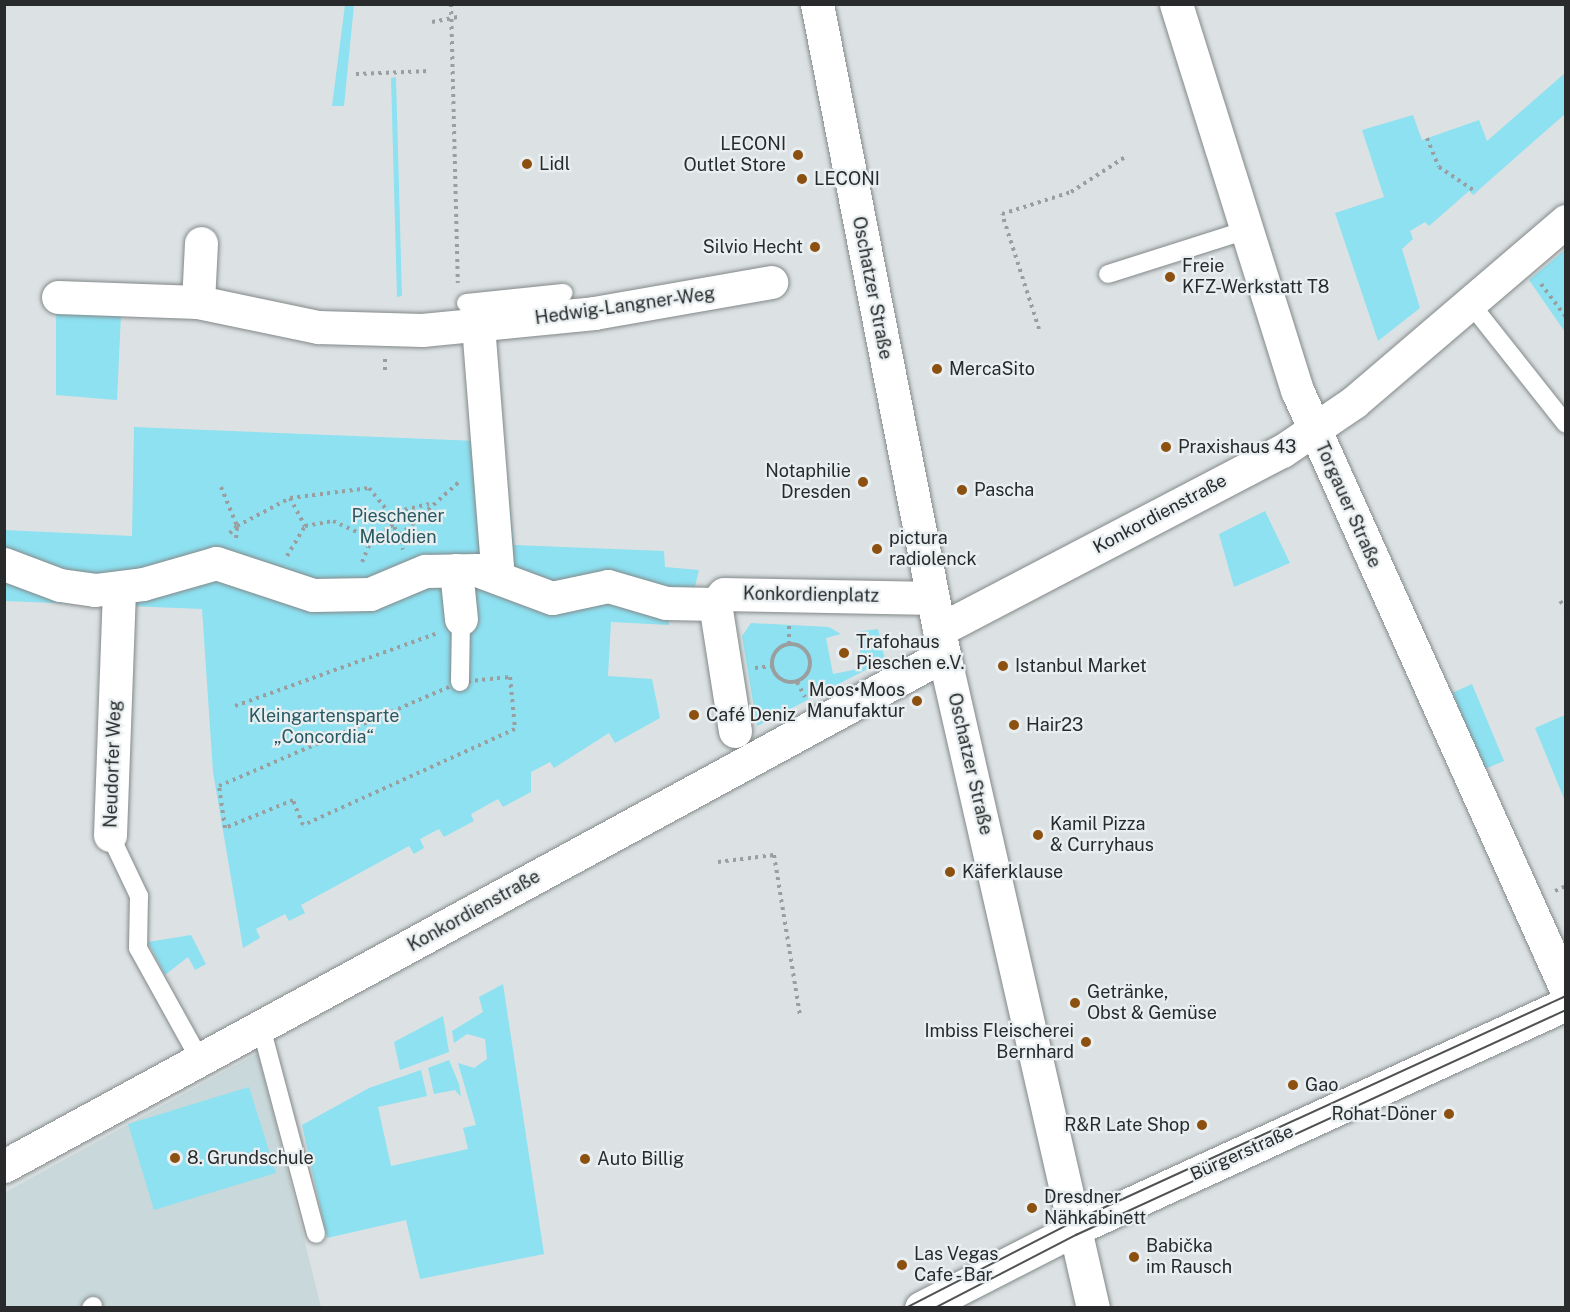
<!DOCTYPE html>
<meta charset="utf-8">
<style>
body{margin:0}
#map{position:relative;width:1570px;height:1312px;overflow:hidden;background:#dce2e3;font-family:"Public Sans",sans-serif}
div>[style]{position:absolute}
.built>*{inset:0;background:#c9d8da}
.green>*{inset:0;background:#8de1f1}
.path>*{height:4px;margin-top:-2px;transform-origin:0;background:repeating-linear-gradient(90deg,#9a9e9f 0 3px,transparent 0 7.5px)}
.path>.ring{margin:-2px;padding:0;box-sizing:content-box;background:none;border:4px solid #9a9e9f;border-radius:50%}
.roads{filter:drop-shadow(0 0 2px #838889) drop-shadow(0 0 2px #838889)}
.lane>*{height:18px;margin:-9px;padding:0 9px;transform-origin:9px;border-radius:9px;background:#fff}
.street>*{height:33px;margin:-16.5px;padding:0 16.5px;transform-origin:16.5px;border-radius:16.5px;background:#fff}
.secondary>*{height:33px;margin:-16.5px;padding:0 16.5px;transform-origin:16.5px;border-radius:16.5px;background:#fff}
.tram>*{height:1.5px;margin:-0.75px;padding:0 0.75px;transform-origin:0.75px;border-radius:0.75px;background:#4f5152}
.dots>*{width:16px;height:16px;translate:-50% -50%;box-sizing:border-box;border:3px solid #e9eff0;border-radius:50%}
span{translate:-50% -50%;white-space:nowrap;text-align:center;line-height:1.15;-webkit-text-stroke:4.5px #e9eff0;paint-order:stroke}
.poi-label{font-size:18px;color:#282a2b}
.right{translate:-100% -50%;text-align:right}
.left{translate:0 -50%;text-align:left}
.street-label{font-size:18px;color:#282a2b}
.park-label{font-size:18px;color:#275a63}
.frame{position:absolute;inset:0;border:6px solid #282a2b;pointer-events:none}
</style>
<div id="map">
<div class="built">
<div style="clip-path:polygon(258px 1053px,321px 1307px,5px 1307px,4px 1193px)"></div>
</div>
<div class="green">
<div style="clip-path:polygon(345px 5px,354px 5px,344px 106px,332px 106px)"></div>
<div style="clip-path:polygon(1565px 73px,1565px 114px,1473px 195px,1469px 191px,1429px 226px,1425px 222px,1410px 231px,1413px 239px,1402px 249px,1420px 308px,1378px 341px,1335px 213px,1384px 197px,1362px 130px,1413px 115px,1422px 140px,1479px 120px,1487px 141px)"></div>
<div style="clip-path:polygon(396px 77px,402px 296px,397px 297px,391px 78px)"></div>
<div style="clip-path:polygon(1565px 250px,1565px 332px,1529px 280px)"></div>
<div style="clip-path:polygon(56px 311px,121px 314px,117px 400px,56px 395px)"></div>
<div style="clip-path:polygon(134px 427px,503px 442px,514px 545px,664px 551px,665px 567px,699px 570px,693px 595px,667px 590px,669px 625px,611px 622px,608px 676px,652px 679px,660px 718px,615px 743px,609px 733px,554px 768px,550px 762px,531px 772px,531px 792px,503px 807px,498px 799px,471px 814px,474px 821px,444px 837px,439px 829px,420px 839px,424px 848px,414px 854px,409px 846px,301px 905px,305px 913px,289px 921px,285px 914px,256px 929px,260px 938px,243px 948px,213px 772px,202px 609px,5px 601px,4px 530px,132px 536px)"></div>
<div style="clip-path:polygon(1265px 511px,1290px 563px,1234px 587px,1219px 534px)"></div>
<div style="clip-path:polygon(751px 623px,829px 627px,841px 634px,826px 638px,833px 674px,863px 668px,856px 632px,878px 629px,885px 660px,757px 726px,742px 636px)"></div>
<div style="clip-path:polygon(1472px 684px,1504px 761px,1485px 769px,1452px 693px)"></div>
<div style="clip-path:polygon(1565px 715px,1566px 715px,1565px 801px,1535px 728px)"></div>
<div style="clip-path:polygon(191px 935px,206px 964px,195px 970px,188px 957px,165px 975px,148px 942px)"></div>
<div style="clip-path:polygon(503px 984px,544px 1254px,420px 1279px,406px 1220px,327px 1238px,302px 1125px,369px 1088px,421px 1070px,427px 1096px,378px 1107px,391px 1166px,468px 1149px,463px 1128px,476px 1125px,458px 1063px,474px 1068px,487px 1059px,485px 1039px,467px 1034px,454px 1043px,452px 1031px,483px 1012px,479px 997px)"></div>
<div style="clip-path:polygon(443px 1016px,449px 1052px,400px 1070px,394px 1042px)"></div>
<div style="clip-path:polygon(449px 1060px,459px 1084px,461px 1097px,455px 1090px,434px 1094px,428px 1068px)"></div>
<div style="clip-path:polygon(249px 1087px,276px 1173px,154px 1210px,128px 1124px)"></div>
</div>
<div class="path">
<div style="left:451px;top:4px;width:279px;rotate:88.6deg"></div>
<div style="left:432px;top:22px;width:26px;rotate:-11deg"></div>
<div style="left:356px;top:74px;width:74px;rotate:-2.3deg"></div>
<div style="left:1427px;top:138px;width:31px;rotate:68deg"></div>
<div style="left:1439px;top:167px;width:45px;rotate:34deg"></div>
<div style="left:1541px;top:284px;width:41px;rotate:52.9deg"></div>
<div style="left:1039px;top:329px;width:121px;rotate:-107.8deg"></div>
<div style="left:1002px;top:214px;width:72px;rotate:-17.7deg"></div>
<div style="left:1071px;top:192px;width:64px;rotate:-32.9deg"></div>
<div style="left:385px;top:370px;width:11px;rotate:-90deg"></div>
<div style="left:221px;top:487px;width:42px;rotate:67.7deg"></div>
<div style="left:237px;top:526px;width:11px;rotate:135deg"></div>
<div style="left:290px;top:498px;width:32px;rotate:62deg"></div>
<div style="left:390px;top:513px;width:40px;rotate:-13deg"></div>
<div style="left:400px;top:535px;width:81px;rotate:-42deg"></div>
<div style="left:236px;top:538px;width:12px;rotate:-85deg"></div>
<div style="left:237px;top:526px;width:60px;rotate:-27.8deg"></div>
<div style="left:290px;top:498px;width:80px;rotate:-7.2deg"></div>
<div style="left:369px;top:488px;width:32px;rotate:51deg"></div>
<div style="left:389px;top:513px;width:39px;rotate:69deg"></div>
<div style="left:287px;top:556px;width:35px;rotate:-59deg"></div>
<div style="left:305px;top:526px;width:28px;rotate:-10deg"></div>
<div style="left:333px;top:521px;width:43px;rotate:24.8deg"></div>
<div style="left:372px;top:539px;width:27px;rotate:-34deg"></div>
<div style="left:362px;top:562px;width:25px;rotate:-67deg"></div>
<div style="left:1560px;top:601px;width:9px;rotate:49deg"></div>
<div style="left:789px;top:626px;width:18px;rotate:90deg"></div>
<div class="ring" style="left:772px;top:644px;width:34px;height:34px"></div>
<div style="left:755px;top:668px;width:17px;rotate:-7deg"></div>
<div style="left:510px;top:677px;width:52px;rotate:84.5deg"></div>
<div style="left:515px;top:729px;width:233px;rotate:155.6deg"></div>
<div style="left:303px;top:825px;width:27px;rotate:-112deg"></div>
<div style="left:293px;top:800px;width:74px;rotate:157.6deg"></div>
<div style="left:225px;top:828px;width:42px;rotate:-98.1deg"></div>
<div style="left:219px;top:786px;width:262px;rotate:-23.3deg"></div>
<div style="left:460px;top:682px;width:50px;rotate:-5.7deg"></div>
<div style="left:797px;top:682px;width:17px;rotate:62deg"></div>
<div style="left:235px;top:706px;width:213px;rotate:-19.8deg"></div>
<div style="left:718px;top:862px;width:56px;rotate:-7.1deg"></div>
<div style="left:774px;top:855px;width:162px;rotate:80.8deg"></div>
<div style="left:1555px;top:891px;width:12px;rotate:-24deg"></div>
</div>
<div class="roads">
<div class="lane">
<div style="left:1108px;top:274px;width:146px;rotate:-17.6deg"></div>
<div style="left:466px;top:303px;width:98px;rotate:-5.9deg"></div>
<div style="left:1470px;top:303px;width:154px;rotate:51.6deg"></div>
<div style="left:460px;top:682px;width:63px;rotate:-89.1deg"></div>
<div style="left:110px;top:835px;width:68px;rotate:64.6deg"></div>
<div style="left:139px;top:896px;width:52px;rotate:91.1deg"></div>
<div style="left:138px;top:948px;width:128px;rotate:61deg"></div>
<div style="left:261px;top:1027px;width:214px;rotate:75.1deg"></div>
<div style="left:91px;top:1308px;width:3px;rotate:-45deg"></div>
</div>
<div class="street">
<div style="left:817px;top:4px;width:663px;rotate:78.96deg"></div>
<div style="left:944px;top:655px;width:670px;rotate:77.15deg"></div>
<div style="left:1176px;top:4px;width:405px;rotate:72.6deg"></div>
<div style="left:1297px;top:390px;width:657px;rotate:65.82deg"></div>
<div style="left:58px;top:297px;width:140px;rotate:2deg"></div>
<div style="left:198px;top:302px;width:123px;rotate:11.8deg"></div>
<div style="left:318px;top:327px;width:104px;rotate:1.7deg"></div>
<div style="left:422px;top:330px;width:173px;rotate:-5.6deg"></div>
<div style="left:594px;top:313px;width:180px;rotate:-9.9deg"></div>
<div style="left:198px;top:302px;width:59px;rotate:-87.1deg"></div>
<div style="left:478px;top:325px;width:253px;rotate:85.5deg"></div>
<div style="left:4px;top:564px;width:60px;rotate:20.6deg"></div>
<div style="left:60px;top:585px;width:35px;rotate:8deg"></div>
<div style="left:95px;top:590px;width:48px;rotate:-7.1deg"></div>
<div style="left:143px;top:584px;width:76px;rotate:-16deg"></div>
<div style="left:216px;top:563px;width:102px;rotate:18.3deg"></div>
<div style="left:313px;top:595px;width:57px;rotate:-1deg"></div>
<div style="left:370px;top:594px;width:60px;rotate:-22.7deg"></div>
<div style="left:425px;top:571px;width:52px;rotate:-1.1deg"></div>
<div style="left:477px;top:570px;width:80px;rotate:20.5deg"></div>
<div style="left:552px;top:598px;width:57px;rotate:-12.1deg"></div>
<div style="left:608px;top:586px;width:60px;rotate:16.3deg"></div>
<div style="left:666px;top:603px;width:49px;rotate:1.2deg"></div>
<div style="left:456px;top:570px;width:49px;rotate:84.2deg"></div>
<div style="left:939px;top:630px;width:387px;rotate:-27.6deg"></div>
<div style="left:1282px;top:451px;width:87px;rotate:-34.2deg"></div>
<div style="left:1354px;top:402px;width:279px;rotate:-40.5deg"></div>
<div style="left:735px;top:731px;width:129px;rotate:-98.9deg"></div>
<div style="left:715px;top:604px;width:13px;rotate:-48deg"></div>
<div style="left:724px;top:594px;width:208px;rotate:1.1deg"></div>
<div style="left:110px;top:835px;width:246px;rotate:-87.9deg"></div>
<div style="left:4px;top:1166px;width:1070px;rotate:-28.53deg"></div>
</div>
<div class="secondary">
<div style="left:921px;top:1308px;width:175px;rotate:-27.1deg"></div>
<div style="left:1077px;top:1228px;width:538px;rotate:-24.61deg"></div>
</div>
</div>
<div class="tram">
<div style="left:906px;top:1308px;width:192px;rotate:-27.2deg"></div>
<div style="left:1077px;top:1220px;width:538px;rotate:-24.61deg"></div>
<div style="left:935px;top:1308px;width:159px;rotate:-27.4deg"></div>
<div style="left:1076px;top:1235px;width:539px;rotate:-24.66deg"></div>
</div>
<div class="dots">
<div style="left:798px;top:155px;background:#8c5010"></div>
<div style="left:527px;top:164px;background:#8c5010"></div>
<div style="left:802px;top:179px;background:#8c5010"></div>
<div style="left:815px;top:247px;background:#8c5010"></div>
<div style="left:1170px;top:277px;background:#8c5010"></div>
<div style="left:937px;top:369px;background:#8c5010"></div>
<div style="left:1166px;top:447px;background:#8c5010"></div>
<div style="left:863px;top:482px;background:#8c5010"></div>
<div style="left:962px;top:490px;background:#8c5010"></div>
<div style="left:877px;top:549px;background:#8c5010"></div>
<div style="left:844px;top:653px;background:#8c5010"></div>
<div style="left:1003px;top:666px;background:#8c5010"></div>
<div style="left:917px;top:701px;background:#8c5010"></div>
<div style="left:694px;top:715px;background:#8c5010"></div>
<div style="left:1014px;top:725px;background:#8c5010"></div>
<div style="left:1038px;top:835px;background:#8c5010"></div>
<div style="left:950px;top:872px;background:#8c5010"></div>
<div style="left:1075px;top:1003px;background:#8c5010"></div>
<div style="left:1086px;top:1042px;background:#8c5010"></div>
<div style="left:1293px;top:1085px;background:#8c5010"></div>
<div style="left:1449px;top:1114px;background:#8c5010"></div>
<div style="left:1202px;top:1125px;background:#8c5010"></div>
<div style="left:175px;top:1158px;background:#8c5010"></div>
<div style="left:585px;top:1159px;background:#8c5010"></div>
<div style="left:1032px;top:1208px;background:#8c5010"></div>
<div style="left:1134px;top:1257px;background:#8c5010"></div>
<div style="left:902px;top:1265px;background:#8c5010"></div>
</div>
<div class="poi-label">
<span class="right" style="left:786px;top:155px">LECONI<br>Outlet Store</span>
<span class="left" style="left:539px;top:164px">Lidl</span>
<span class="left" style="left:814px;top:179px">LECONI</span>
<span class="right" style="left:803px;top:247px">Silvio Hecht</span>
<span class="left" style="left:1182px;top:277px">Freie<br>KFZ-Werkstatt T8</span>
<span class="left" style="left:949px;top:369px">MercaSito</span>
<span class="left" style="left:1178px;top:447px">Praxishaus 43</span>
<span class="right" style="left:851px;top:482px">Notaphilie<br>Dresden</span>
<span class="left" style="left:974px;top:490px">Pascha</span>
<span class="left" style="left:889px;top:549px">pictura<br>radiolenck</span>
<span class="left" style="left:856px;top:653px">Trafohaus<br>Pieschen e.V.</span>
<span class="left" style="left:1015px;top:666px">Istanbul Market</span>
<span class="right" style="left:905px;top:701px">Moos•Moos<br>Manufaktur</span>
<span class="left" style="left:706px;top:715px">Café Deniz</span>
<span class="left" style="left:1026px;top:725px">Hair23</span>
<span class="left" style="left:1050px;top:835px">Kamil Pizza<br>&amp; Curryhaus</span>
<span class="left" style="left:962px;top:872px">Käferklause</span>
<span class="left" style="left:1087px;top:1003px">Getränke,<br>Obst &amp; Gemüse</span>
<span class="right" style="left:1074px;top:1042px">Imbiss Fleischerei<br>Bernhard</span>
<span class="left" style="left:1305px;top:1085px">Gao</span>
<span class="right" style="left:1437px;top:1114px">Rohat-Döner</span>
<span class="right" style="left:1190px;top:1125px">R&amp;R Late Shop</span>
<span class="left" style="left:187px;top:1158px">8. Grundschule</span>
<span class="left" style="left:597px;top:1159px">Auto Billig</span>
<span class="left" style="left:1044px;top:1208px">Dresdner<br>Nähkabinett</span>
<span class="left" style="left:1146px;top:1257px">Babička<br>im Rausch</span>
<span class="left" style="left:914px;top:1265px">Las Vegas<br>Cafe - Bar</span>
</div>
<div class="street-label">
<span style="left:872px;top:288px;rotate:79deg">Oschatzer Straße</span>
<span style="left:625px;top:306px;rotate:-8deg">Hedwig-Langner-Weg</span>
<span style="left:1348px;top:505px;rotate:66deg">Torgauer Straße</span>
<span style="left:1160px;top:514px;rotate:-28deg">Konkordienstraße</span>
<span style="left:811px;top:595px;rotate:1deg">Konkordienplatz</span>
<span style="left:113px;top:764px;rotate:-88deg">Neudorfer Weg</span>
<span style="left:970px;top:764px;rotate:77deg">Oschatzer Straße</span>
<span style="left:474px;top:911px;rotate:-29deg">Konkordienstraße</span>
<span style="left:1242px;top:1153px;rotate:-24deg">Bürgerstraße</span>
</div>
<div class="park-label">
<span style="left:398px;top:527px">Pieschener<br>Melodien</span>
<span style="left:324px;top:727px">Kleingartensparte<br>„Concordia“</span>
</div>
<div class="frame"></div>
</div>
